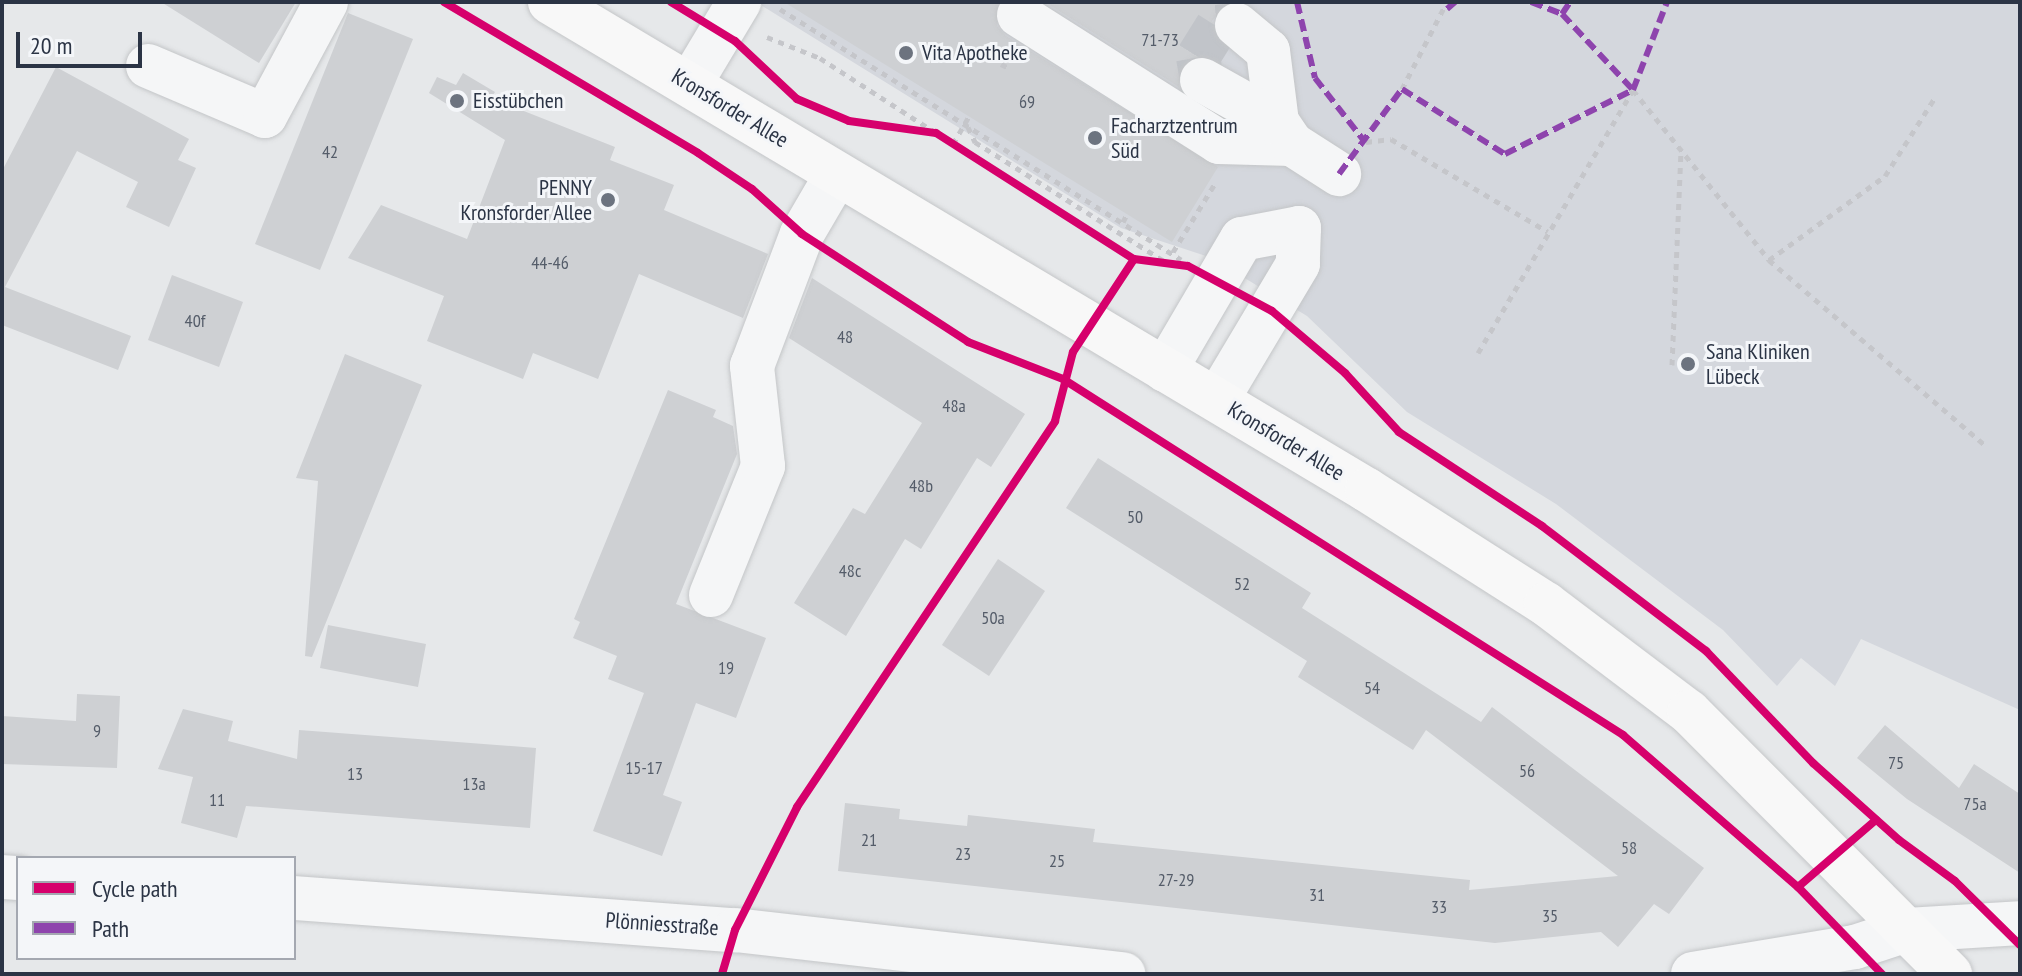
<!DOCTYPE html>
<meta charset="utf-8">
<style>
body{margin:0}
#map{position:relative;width:2022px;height:976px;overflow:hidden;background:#e6e8ea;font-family:"PT Sans Narrow",sans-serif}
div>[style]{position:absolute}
.built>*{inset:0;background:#d4d7dd}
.building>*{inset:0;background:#ced0d3}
.minor-tunnel>*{height:44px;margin-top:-22px;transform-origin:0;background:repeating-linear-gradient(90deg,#c1c4c9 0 44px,transparent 0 66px)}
.path>*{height:5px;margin-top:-2.5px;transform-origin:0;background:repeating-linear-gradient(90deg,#c5c6ca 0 6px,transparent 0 12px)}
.roads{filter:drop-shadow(0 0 2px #c4c6c8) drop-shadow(0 0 2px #c4c6c8)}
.minor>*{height:44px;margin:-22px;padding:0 22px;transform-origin:22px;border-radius:22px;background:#f5f6f7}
.major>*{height:44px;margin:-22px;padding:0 22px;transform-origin:22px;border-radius:22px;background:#f8f8f8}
.quiet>*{height:6px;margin-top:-3px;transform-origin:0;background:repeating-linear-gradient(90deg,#8e44ad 0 12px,transparent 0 18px)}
.cycleway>*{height:8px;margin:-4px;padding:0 4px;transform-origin:4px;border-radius:4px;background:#d6006c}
.dots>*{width:22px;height:22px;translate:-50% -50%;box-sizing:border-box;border:4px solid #f4f6f9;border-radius:50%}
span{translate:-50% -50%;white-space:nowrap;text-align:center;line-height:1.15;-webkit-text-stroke:6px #f4f6f9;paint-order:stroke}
.number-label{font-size:18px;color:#545c69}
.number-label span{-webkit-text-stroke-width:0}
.poi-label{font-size:22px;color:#2b3445}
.left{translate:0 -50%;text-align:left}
.right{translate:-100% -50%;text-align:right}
.street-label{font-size:22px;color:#2b3445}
.frame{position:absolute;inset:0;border:4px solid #2b3445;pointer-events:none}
.legend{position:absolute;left:16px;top:856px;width:280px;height:104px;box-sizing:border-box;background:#f4f6f9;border:2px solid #a4a8b1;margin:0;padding:10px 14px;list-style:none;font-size:24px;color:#2b3445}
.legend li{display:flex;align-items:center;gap:16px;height:40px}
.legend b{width:40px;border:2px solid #a4a8b1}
.scale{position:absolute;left:16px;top:32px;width:126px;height:36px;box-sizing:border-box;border:4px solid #2b3445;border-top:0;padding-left:10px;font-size:24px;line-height:28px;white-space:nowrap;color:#2b3445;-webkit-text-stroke:6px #f4f6f9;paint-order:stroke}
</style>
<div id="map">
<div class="built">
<div style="clip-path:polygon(756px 2px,2020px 2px,2020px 710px,1861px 639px,1835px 686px,1801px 658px,1777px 686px,1723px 630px,1556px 504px,1407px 412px,1307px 316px,1212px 258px,1121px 228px)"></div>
</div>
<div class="building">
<div style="clip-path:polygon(161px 2px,296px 2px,259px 63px)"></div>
<div style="clip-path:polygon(784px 2px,998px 2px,997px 26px,1006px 36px,1218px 167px,1172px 242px)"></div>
<div style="clip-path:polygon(1045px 2px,1228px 2px,1212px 21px,1223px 46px,1215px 59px,1189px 59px,1180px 69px,1179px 87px)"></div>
<div style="clip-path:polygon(348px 13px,413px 39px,320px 270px,255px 244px)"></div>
<div style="clip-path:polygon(56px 67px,189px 139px,178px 160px,196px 168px,169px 227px,126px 207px,138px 182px,77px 151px,5px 287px,131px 336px,118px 370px,2px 325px,2px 171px)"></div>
<div style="clip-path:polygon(463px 73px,495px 92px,491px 98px,615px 147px,610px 160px,674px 185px,664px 210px,768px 254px,743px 318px,639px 274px,598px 379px,533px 353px,523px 379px,427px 341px,444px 296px,348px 258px,381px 205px,467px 239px,505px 140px,429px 93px,437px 77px,456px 85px)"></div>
<div style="clip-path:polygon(172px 275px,243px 302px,219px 367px,148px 340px)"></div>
<div style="clip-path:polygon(812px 278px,1025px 414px,991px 467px,977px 458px,921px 549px,905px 539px,846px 636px,794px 603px,853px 508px,865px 514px,922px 423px,789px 338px)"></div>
<div style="clip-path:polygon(345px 354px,422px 385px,312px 657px,305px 656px,318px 481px,296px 478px)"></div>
<div style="clip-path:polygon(668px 390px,716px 410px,713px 417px,733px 426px,737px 454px,676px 604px,766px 638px,736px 718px,696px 703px,663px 795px,682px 802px,662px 856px,593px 831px,644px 693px,608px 679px,617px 656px,573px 638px,580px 622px,574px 619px)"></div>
<div style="clip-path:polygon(1098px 458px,1311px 593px,1302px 608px,1481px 722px,1492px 707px,1704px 868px,1669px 914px,1654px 904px,1618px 947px,1601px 932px,1495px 943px,838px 871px,845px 803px,900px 809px,899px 819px,967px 826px,968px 815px,1095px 829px,1093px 842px,1470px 880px,1469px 890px,1618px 876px,1426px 730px,1413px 750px,1298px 677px,1307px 661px,1066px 508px)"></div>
<div style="clip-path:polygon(998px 559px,1045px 591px,989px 676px,942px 645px)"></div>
<div style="clip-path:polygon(328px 625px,426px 644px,418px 687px,320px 668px)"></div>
<div style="clip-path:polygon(77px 694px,120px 696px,117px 768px,2px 764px,2px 716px,76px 721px)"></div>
<div style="clip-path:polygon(183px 709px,233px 721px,228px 741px,297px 759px,299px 730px,536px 748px,530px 828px,246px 806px,237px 838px,181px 823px,193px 777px,158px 769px)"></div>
<div style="clip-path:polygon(1885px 725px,1959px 788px,1974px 764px,2020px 794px,2020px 873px,1907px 799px,1857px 758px)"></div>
</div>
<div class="minor-tunnel">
<div style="left:1202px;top:80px;width:23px;rotate:-100deg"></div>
<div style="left:1198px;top:57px;width:36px;rotate:-58deg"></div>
<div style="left:1217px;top:27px;width:20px;rotate:-6deg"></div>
</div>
<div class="path">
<div style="left:780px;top:9px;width:473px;rotate:32deg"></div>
<div style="left:767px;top:37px;width:57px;rotate:21.6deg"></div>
<div style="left:820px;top:58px;width:138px;rotate:32.9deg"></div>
<div style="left:1001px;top:64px;width:11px;rotate:27deg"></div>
<div style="left:1402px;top:89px;width:98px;rotate:-62.7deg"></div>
<div style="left:968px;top:127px;width:17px;rotate:65deg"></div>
<div style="left:975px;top:142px;width:227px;rotate:32.2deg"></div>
<div style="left:1366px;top:142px;width:25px;rotate:-7deg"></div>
<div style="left:1391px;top:139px;width:182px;rotate:30.6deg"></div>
<div style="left:953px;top:144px;width:32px;rotate:-60deg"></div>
<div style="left:1123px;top:222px;width:9px;rotate:-63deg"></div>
<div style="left:1173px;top:252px;width:79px;rotate:-58.5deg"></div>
<div style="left:1769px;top:260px;width:143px;rotate:-35.9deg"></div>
<div style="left:1885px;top:176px;width:95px;rotate:-57.5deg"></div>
<div style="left:1478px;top:353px;width:305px;rotate:-59.5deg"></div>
<div style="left:1633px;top:90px;width:218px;rotate:51.3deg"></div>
<div style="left:1769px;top:260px;width:286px;rotate:40.6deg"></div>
<div style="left:1672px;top:365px;width:214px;rotate:-87.6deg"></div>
</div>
<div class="roads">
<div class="minor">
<div style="left:1019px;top:15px;width:237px;rotate:32.4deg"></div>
<div style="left:1219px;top:142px;width:73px;rotate:1.6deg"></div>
<div style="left:1237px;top:25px;width:40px;rotate:40deg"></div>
<div style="left:1268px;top:51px;width:72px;rotate:82.8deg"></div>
<div style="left:1277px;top:122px;width:27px;rotate:56deg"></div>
<div style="left:1292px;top:144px;width:56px;rotate:32.6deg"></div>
<div style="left:148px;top:66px;width:127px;rotate:23.1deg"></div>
<div style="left:265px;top:116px;width:129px;rotate:-61.8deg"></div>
<div style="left:1202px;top:80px;width:86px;rotate:29.2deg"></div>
<div style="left:690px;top:84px;width:96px;rotate:-59.1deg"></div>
<div style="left:1165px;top:370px;width:152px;rotate:-59.6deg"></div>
<div style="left:1242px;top:239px;width:58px;rotate:-10.9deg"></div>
<div style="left:1299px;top:228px;width:36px;rotate:92deg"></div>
<div style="left:1298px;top:264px;width:158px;rotate:120.8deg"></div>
<div style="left:711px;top:595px;width:139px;rotate:-68deg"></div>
<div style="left:763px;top:466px;width:101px;rotate:-96.3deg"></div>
<div style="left:752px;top:366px;width:141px;rotate:-69.3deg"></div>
<div style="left:802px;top:234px;width:69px;rotate:-59.7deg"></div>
<div style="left:2px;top:877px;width:16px;rotate:4deg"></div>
<div style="left:294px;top:898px;width:442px;rotate:4.2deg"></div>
<div style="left:735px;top:930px;width:391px;rotate:6.5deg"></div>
<div style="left:1693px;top:974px;width:164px;rotate:-9.5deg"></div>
<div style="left:1855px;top:947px;width:55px;rotate:-18.1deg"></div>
<div style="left:1907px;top:930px;width:113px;rotate:-3.5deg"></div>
</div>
<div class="major">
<div style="left:550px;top:2px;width:952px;rotate:30.85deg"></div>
<div style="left:1367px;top:490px;width:212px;rotate:32.5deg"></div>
<div style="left:1546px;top:604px;width:179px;rotate:37.1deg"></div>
<div style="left:1689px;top:712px;width:370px;rotate:45.1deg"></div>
</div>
</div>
<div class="quiet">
<div style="left:1297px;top:2px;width:78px;rotate:76.7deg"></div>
<div style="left:1315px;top:78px;width:81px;rotate:52deg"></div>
<div style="left:1531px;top:2px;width:33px;rotate:21deg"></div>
<div style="left:1562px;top:14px;width:14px;rotate:-56deg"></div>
<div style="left:1447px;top:9px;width:11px;rotate:-41deg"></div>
<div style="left:1562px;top:14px;width:104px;rotate:46.9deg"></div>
<div style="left:1339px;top:174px;width:106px;rotate:-53.5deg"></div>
<div style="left:1402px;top:89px;width:122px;rotate:32.3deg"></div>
<div style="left:1505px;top:154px;width:143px;rotate:-26.6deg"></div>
<div style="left:1633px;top:90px;width:94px;rotate:-68.9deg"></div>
</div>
<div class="cycleway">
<div style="left:444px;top:2px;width:295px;rotate:30.7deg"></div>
<div style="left:698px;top:153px;width:65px;rotate:33.7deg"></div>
<div style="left:752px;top:189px;width:67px;rotate:42deg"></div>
<div style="left:802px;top:234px;width:198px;rotate:33deg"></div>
<div style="left:968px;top:342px;width:102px;rotate:21.3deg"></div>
<div style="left:1063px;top:379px;width:664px;rotate:32.44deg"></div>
<div style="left:1623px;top:735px;width:232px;rotate:41deg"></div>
<div style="left:1798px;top:887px;width:121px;rotate:46deg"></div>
<div style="left:671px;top:2px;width:75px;rotate:31.4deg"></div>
<div style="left:735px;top:41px;width:85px;rotate:43.1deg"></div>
<div style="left:797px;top:99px;width:56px;rotate:22.9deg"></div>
<div style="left:849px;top:121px;width:88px;rotate:7.9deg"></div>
<div style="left:936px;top:133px;width:235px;rotate:32.5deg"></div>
<div style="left:1134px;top:259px;width:54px;rotate:7.4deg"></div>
<div style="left:1188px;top:266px;width:95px;rotate:28.2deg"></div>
<div style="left:1272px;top:311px;width:96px;rotate:40.3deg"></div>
<div style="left:1345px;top:373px;width:80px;rotate:47.5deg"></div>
<div style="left:1399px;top:432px;width:171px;rotate:33.3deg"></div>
<div style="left:1542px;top:526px;width:206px;rotate:37.3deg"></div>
<div style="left:1706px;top:651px;width:155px;rotate:46.3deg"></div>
<div style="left:1813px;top:763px;width:115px;rotate:41.8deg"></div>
<div style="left:1899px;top:840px;width:69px;rotate:36.2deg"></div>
<div style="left:1955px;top:881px;width:91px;rotate:44.6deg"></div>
<div style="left:1798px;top:887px;width:103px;rotate:-40.7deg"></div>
<div style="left:722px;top:974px;width:46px;rotate:-73.5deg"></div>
<div style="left:735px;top:930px;width:138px;rotate:-63.2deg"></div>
<div style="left:797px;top:807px;width:464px;rotate:-56.2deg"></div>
<div style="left:1055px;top:421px;width:71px;rotate:-75.4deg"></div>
<div style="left:1073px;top:352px;width:111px;rotate:-56.7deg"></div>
</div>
<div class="dots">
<div style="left:906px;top:53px;background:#6c737f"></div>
<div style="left:457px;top:101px;background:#6c737f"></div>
<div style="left:1095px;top:138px;background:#6c737f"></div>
<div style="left:608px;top:200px;background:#6c737f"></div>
<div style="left:1688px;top:364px;background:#6c737f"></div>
</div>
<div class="number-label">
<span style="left:1160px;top:40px">71-73</span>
<span style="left:1027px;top:102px">69</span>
<span style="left:330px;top:152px">42</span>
<span style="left:550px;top:263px">44-46</span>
<span style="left:195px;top:321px">40f</span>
<span style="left:845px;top:337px">48</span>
<span style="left:954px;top:406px">48a</span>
<span style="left:921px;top:486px">48b</span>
<span style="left:1135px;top:517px">50</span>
<span style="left:850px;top:571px">48c</span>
<span style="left:1242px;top:584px">52</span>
<span style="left:993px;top:618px">50a</span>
<span style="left:726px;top:668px">19</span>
<span style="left:1372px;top:688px">54</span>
<span style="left:97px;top:731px">9</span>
<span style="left:1896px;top:763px">75</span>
<span style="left:644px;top:768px">15-17</span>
<span style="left:1527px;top:771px">56</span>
<span style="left:355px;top:774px">13</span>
<span style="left:474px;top:784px">13a</span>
<span style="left:217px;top:800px">11</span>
<span style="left:1975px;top:804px">75a</span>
<span style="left:869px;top:840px">21</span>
<span style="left:1629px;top:848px">58</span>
<span style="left:963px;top:854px">23</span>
<span style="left:1057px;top:861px">25</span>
<span style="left:1176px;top:880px">27-29</span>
<span style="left:1317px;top:895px">31</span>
<span style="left:1439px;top:907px">33</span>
<span style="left:1550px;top:916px">35</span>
</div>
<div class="poi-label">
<span class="left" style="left:922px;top:53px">Vita Apotheke</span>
<span class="left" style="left:473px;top:101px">Eisstübchen</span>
<span class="left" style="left:1111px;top:138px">Facharztzentrum<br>Süd</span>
<span class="right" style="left:592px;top:200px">PENNY<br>Kronsforder Allee</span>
<span class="left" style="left:1706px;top:364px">Sana Kliniken<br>Lübeck</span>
</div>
<div class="street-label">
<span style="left:730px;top:108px;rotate:31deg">Kronsforder Allee</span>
<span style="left:1286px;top:441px;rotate:31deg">Kronsforder Allee</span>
<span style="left:662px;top:924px;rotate:4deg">Plönniesstraße</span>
</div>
<div class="frame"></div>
<ul class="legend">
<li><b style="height:10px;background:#d6006c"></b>Cycle path</li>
<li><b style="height:10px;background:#8e44ad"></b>Path</li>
</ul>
<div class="scale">20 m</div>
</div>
